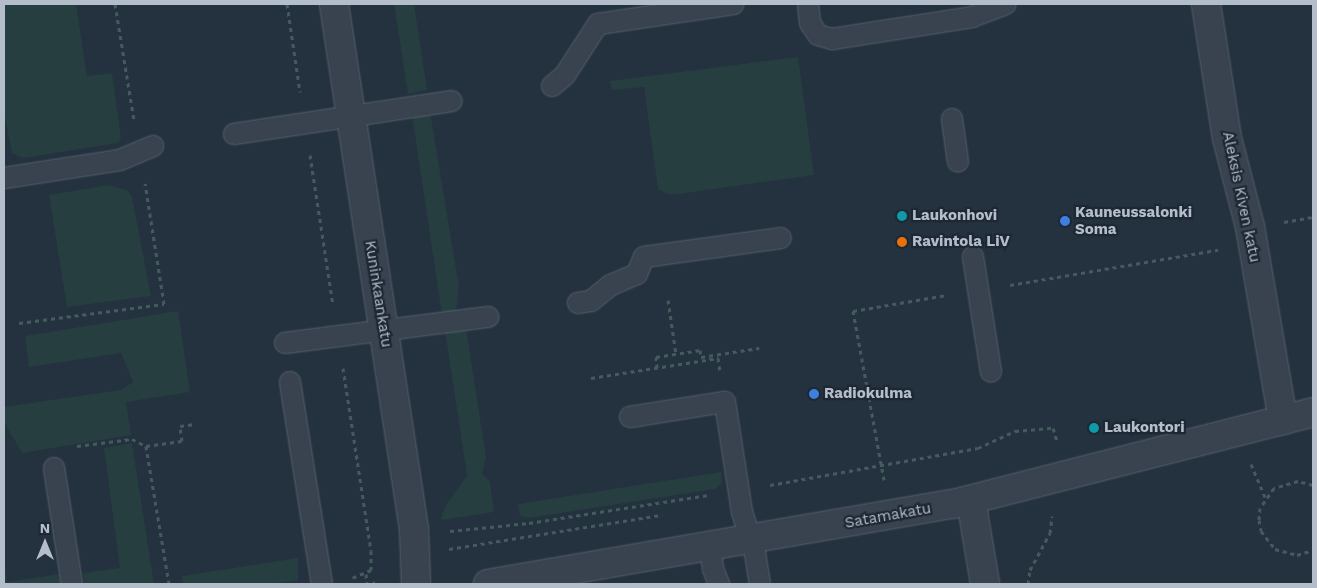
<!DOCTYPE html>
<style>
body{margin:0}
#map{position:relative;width:1317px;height:588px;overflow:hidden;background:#24313f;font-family:"Work Sans",sans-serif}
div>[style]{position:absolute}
.green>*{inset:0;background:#263e40}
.path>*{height:3px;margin-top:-1.5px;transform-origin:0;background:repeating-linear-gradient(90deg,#445b5d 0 4px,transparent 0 8px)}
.roads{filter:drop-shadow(0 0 1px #56616d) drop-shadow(0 0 1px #56616d)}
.lane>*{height:20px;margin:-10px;padding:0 10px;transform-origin:10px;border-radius:10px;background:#38434f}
.street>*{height:28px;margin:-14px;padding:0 14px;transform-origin:14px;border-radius:14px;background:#38434f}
.dots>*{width:14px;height:14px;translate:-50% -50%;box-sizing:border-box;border:2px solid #1d2834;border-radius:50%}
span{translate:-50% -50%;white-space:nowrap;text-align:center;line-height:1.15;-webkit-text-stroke:4.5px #1d2834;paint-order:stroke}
.street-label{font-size:15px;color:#b4beca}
.poi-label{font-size:15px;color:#b4beca;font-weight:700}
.left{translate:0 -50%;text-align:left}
.frame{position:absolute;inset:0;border:5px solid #b4beca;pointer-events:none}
.north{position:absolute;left:20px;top:518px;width:50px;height:50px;-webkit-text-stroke:4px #1d2834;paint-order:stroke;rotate:0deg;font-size:14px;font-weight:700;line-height:20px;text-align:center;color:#b4beca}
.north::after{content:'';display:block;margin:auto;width:18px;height:22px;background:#b4beca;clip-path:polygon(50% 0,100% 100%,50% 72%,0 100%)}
</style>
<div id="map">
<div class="green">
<div style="clip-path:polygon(4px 4px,76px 4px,87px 76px,112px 73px,121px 138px,118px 143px,23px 158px,12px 153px,4px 112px)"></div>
<div style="clip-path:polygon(394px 4px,414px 4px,427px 90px,408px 94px)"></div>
<div style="clip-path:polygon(798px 57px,814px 175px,670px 195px,658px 189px,644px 87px,612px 90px,610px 81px)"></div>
<div style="clip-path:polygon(430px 112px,459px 287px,456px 313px,442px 315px,412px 115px)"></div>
<div style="clip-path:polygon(108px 185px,127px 190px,132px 197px,151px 296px,67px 307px,49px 195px)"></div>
<div style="clip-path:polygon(178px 311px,190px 392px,126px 402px,131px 435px,22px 453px,4px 422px,4px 407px,121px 390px,133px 382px,121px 353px,29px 367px,25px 336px)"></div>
<div style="clip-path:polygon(466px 328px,486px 457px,482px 474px,490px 482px,494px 512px,441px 520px,444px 508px,467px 475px,445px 331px)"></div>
<div style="clip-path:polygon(132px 443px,154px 584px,85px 584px,83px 573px,120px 568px,104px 448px)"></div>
<div style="clip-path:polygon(721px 472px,722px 483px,715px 489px,528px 518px,521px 516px,519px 512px,518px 504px)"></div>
<div style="clip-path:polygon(298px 558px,298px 580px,271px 584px,183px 584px,182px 576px)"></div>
<div style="clip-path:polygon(4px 561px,7px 582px,59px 574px,61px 584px,4px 584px)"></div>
</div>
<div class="path">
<div style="left:115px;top:4px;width:118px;rotate:80.7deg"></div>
<div style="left:287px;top:4px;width:89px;rotate:81.6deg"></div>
<div style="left:310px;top:155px;width:152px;rotate:81.3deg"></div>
<div style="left:1284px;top:222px;width:29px;rotate:-10deg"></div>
<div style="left:1010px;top:285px;width:211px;rotate:-9.6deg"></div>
<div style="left:668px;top:300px;width:55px;rotate:81.6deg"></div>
<div style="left:19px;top:323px;width:146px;rotate:-7.5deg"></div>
<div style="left:164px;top:304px;width:122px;rotate:-98.9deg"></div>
<div style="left:343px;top:368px;width:185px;rotate:81.3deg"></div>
<div style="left:371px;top:551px;width:19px;rotate:90deg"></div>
<div style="left:371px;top:570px;width:21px;rotate:157deg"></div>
<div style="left:657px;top:368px;width:11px;rotate:-95deg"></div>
<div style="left:656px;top:357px;width:45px;rotate:-9deg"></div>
<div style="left:700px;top:350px;width:7px;rotate:82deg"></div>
<div style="left:701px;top:357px;width:59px;rotate:-8.8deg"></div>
<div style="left:591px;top:378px;width:129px;rotate:-8.9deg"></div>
<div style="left:718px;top:358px;width:14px;rotate:82deg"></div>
<div style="left:77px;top:446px;width:55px;rotate:-7.3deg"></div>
<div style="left:132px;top:439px;width:16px;rotate:27deg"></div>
<div style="left:1251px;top:464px;width:36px;rotate:67deg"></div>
<div style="left:884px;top:480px;width:172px;rotate:-100.4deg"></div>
<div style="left:853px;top:311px;width:95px;rotate:-9.7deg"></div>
<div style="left:770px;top:485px;width:211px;rotate:-10.1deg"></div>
<div style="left:978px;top:448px;width:41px;rotate:-24.7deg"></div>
<div style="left:1015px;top:431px;width:38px;rotate:-5deg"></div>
<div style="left:1053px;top:428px;width:14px;rotate:73deg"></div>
<div style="left:1313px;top:485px;width:16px;rotate:-165deg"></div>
<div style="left:1298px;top:481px;width:25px;rotate:164deg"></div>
<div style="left:1274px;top:488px;width:24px;rotate:125deg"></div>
<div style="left:1260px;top:508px;width:12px;rotate:95deg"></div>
<div style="left:1259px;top:520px;width:11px;rotate:80deg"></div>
<div style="left:1261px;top:531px;width:23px;rotate:52deg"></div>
<div style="left:1275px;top:549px;width:23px;rotate:15deg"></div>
<div style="left:1297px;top:555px;width:17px;rotate:-17deg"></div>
<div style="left:450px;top:531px;width:79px;rotate:-5.8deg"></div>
<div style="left:529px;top:523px;width:180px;rotate:-8.9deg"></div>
<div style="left:449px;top:549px;width:216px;rotate:-9.1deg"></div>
<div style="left:366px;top:574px;width:10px;rotate:84deg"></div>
<div style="left:169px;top:584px;width:140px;rotate:-99.5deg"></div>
<div style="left:146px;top:446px;width:36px;rotate:-8deg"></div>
<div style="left:182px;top:441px;width:15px;rotate:-98deg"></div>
<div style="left:180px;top:426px;width:15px;rotate:-8deg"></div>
<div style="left:372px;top:584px;width:8px;rotate:-30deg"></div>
<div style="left:1028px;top:584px;width:14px;rotate:-82deg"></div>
<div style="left:1030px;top:570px;width:42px;rotate:-61.6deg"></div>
<div style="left:1050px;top:533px;width:17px;rotate:-83deg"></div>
</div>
<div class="roads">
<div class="lane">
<div style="left:808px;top:4px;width:19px;rotate:84deg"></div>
<div style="left:810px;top:23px;width:14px;rotate:56deg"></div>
<div style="left:818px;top:35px;width:15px;rotate:16deg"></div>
<div style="left:832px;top:39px;width:142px;rotate:-8.9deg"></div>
<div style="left:972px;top:17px;width:36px;rotate:-21deg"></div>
<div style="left:552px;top:86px;width:17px;rotate:-40deg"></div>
<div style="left:565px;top:75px;width:61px;rotate:-57.1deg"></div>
<div style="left:598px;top:24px;width:137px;rotate:-8.4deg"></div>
<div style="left:952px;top:119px;width:43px;rotate:82.1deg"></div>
<div style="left:234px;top:134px;width:220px;rotate:-8.6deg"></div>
<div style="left:4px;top:178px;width:117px;rotate:-8.8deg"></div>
<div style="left:120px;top:160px;width:36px;rotate:-23deg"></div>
<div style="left:973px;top:257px;width:116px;rotate:81.1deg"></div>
<div style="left:578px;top:303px;width:13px;rotate:-9deg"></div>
<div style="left:591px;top:301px;width:26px;rotate:-39deg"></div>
<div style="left:611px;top:285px;width:28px;rotate:-23deg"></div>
<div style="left:637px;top:274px;width:18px;rotate:-68deg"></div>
<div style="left:644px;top:257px;width:138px;rotate:-7.9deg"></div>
<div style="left:285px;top:343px;width:205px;rotate:-7.3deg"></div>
<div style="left:290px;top:382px;width:205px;rotate:81deg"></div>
<div style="left:630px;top:417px;width:96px;rotate:-9deg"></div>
<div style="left:725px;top:402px;width:111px;rotate:81.2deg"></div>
<div style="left:742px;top:512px;width:43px;rotate:72.4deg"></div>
<div style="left:755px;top:553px;width:31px;rotate:81deg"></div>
<div style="left:54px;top:468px;width:117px;rotate:81.2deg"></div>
<div style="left:710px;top:547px;width:22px;rotate:82deg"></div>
<div style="left:713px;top:569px;width:16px;rotate:68deg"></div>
</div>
<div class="street">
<div style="left:334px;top:4px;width:531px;rotate:81.34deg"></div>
<div style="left:414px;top:529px;width:55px;rotate:87.9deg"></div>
<div style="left:1206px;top:4px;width:136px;rotate:81.1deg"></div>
<div style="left:1227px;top:138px;width:92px;rotate:75.5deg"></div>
<div style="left:1250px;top:227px;width:196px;rotate:80.3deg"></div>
<div style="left:971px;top:500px;width:85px;rotate:80.5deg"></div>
<div style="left:488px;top:584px;width:472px;rotate:-9.8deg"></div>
<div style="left:953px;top:504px;width:372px;rotate:-14.3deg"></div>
</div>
</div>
<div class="dots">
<div style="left:902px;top:216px;background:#0f9aa8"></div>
<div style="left:1065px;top:221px;background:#3f7fe0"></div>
<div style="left:902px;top:242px;background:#e8710a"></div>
<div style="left:814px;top:394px;background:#3f7fe0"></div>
<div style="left:1094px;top:428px;background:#0f9aa8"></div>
</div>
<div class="street-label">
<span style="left:1241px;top:197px;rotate:78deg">Aleksis Kiven katu</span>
<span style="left:378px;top:294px;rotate:81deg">Kuninkaankatu</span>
<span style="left:888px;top:516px;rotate:-10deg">Satamakatu</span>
</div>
<div class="poi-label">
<span class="left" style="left:1075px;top:221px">Kauneussalonki<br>Soma</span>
<span class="left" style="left:912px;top:216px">Laukonhovi</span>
<span class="left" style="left:912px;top:242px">Ravintola LiV</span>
<span class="left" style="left:824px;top:394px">Radiokulma</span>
<span class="left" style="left:1104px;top:428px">Laukontori</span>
</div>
<div class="frame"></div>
<div class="north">N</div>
</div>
